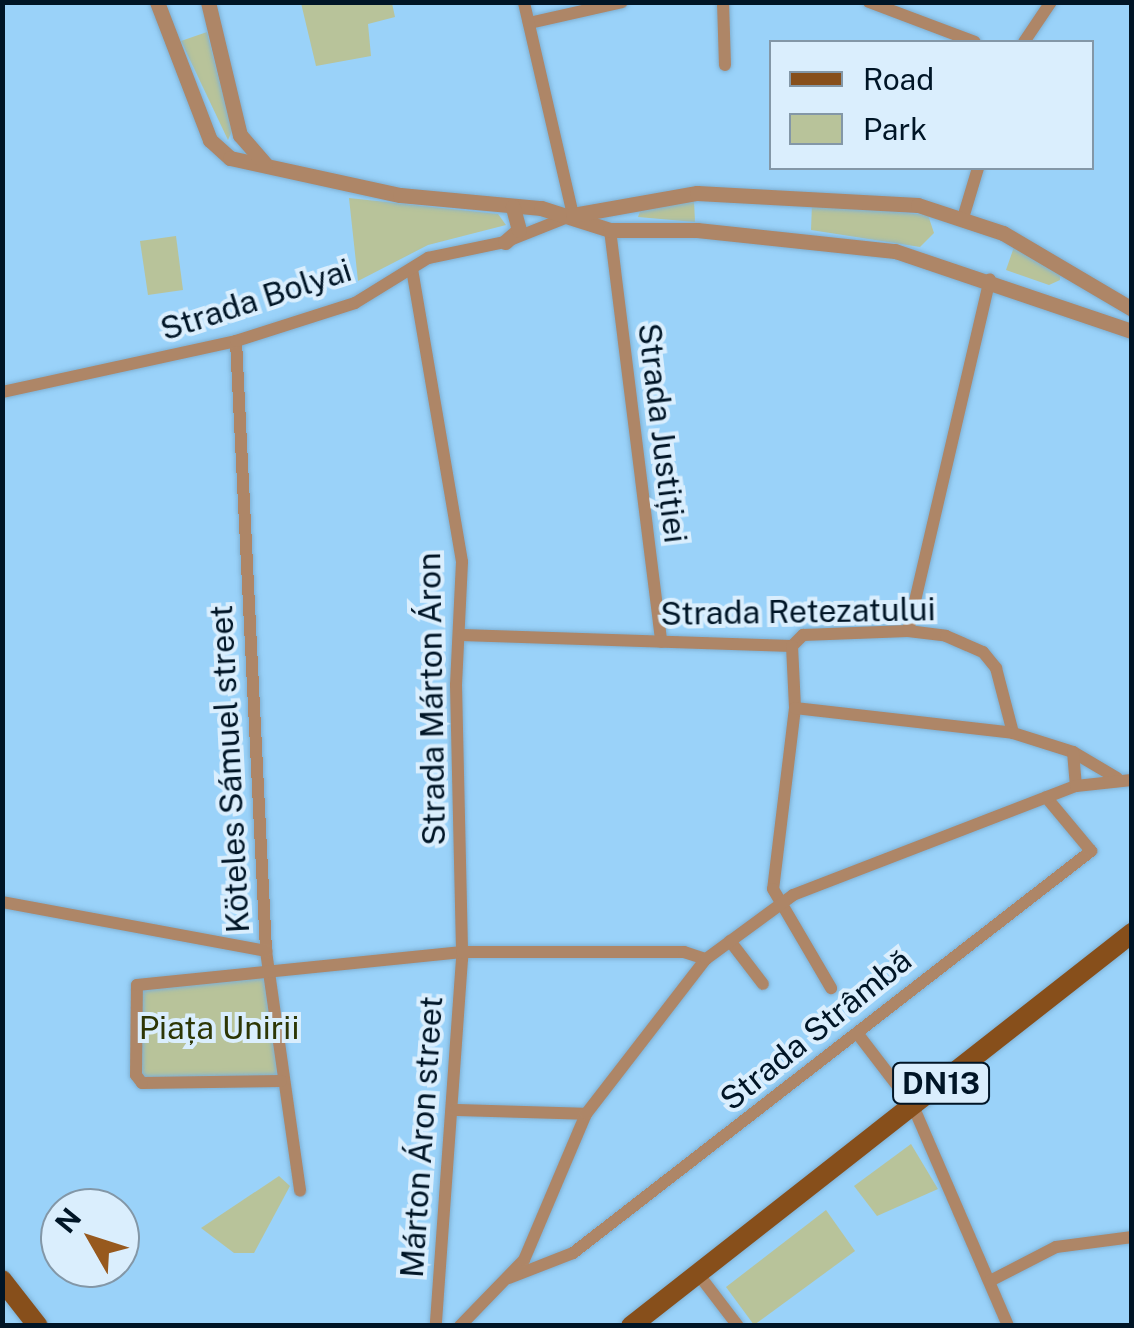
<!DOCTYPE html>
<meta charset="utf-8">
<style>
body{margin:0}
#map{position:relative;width:1134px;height:1328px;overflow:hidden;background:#9ad2f9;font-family:"Public Sans",sans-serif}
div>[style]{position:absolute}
.green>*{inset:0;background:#b8c39a}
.roads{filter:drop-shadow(0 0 2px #7eb0d3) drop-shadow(0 0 2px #7eb0d3)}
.minor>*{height:12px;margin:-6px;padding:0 6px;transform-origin:6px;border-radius:6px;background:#ae8667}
.tertiary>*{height:15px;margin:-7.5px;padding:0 7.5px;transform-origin:7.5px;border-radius:7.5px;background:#ae8667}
.primary>*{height:20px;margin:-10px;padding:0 10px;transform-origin:10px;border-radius:10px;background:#874f1b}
span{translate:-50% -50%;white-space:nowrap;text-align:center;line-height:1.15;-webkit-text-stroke:8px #daeefd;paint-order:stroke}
.shield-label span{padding:2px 8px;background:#daeefd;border:2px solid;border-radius:8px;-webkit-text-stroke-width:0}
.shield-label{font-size:30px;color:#001526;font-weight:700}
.street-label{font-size:32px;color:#001526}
.park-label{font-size:32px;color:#2d3605}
.frame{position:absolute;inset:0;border:5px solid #001526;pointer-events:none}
.legend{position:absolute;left:769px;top:40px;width:325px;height:130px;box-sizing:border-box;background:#daeefd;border:2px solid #8397a7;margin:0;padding:12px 18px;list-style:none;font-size:30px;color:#001526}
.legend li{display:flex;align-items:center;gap:20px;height:50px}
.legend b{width:50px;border:2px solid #8397a7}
.north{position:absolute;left:40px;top:1188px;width:100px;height:100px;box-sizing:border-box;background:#daeefd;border:2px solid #8397a7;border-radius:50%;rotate:309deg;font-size:28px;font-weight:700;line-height:40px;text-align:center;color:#001526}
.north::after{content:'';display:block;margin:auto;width:35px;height:45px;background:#97591e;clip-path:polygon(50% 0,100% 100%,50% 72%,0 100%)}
</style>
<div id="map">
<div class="green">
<div style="clip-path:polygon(301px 3px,392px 3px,395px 17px,368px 24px,371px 56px,316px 66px)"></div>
<div style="clip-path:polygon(207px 32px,232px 131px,228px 140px,181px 41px)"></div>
<div style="clip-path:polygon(349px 198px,498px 214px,506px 225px,428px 245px,358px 281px)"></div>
<div style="clip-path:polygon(694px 201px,695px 222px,638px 217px,643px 203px)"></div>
<div style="clip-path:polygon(812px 204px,928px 215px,934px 233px,920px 247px,811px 230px)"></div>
<div style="clip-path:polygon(176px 236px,183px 290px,148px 295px,140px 241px)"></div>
<div style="clip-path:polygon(1014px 247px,1060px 272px,1060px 280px,1049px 285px,1006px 270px)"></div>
<div style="clip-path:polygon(268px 968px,281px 1081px,142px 1083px,137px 985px)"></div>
<div style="clip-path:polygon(911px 1144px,938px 1189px,877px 1216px,854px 1186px)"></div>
<div style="clip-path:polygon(279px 1176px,290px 1186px,254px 1253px,234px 1253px,201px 1228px)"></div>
<div style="clip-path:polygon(826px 1210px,855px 1251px,754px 1325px,726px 1287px)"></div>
</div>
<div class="roads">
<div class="minor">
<div style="left:723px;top:2px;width:63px;rotate:88.2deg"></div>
<div style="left:869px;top:2px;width:113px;rotate:20.7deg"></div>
<div style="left:529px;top:23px;width:95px;rotate:-12.7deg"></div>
<div style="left:1024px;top:42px;width:48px;rotate:-56deg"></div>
<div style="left:963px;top:218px;width:52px;rotate:-73.3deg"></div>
<div style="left:610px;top:230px;width:415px;rotate:82.9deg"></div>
<div style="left:412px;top:269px;width:297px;rotate:80.3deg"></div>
<div style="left:462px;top:562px;width:123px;rotate:92.8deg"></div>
<div style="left:456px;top:685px;width:274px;rotate:88.7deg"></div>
<div style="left:462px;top:959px;width:368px;rotate:94.1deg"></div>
<div style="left:236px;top:341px;width:611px;rotate:87.18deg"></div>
<div style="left:266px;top:951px;width:242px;rotate:81.9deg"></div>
<div style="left:2px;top:392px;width:239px;rotate:-12.3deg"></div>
<div style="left:236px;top:341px;width:125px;rotate:-17.7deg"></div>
<div style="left:355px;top:303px;width:86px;rotate:-31.7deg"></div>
<div style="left:428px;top:258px;width:79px;rotate:-11.7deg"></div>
<div style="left:505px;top:242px;width:73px;rotate:-21.7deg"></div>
<div style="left:573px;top:215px;width:219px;rotate:-103deg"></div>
<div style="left:908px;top:631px;width:361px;rotate:-76.9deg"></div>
<div style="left:462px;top:635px;width:330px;rotate:1.9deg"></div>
<div style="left:792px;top:646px;width:16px;rotate:-45deg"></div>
<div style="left:803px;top:635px;width:105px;rotate:-2.2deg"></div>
<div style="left:908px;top:631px;width:38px;rotate:7deg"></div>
<div style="left:946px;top:636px;width:40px;rotate:23.4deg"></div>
<div style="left:983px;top:652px;width:21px;rotate:51deg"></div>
<div style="left:996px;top:668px;width:67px;rotate:75.3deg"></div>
<div style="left:792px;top:646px;width:62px;rotate:87.2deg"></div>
<div style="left:795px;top:708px;width:182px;rotate:96.9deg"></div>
<div style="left:773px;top:889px;width:115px;rotate:59.6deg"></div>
<div style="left:795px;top:708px;width:219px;rotate:6.5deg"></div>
<div style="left:1013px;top:733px;width:63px;rotate:17.6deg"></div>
<div style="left:1073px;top:752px;width:51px;rotate:30.6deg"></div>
<div style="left:1073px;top:752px;width:34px;rotate:85deg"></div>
<div style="left:2px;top:902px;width:269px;rotate:10.5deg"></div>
<div style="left:730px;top:941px;width:54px;rotate:52.5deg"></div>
<div style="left:857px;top:1033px;width:92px;rotate:52.5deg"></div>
<div style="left:913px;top:1106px;width:240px;rotate:66.6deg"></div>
<div style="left:281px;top:1081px;width:139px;rotate:179.2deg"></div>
<div style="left:142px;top:1083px;width:10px;rotate:-127deg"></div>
<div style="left:136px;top:1075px;width:90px;rotate:-89.4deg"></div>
<div style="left:137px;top:985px;width:327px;rotate:-5.8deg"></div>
<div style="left:462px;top:952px;width:222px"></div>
<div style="left:684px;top:952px;width:23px;rotate:18deg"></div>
<div style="left:455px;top:1110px;width:131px;rotate:1.7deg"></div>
<div style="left:699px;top:1275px;width:64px;rotate:52.6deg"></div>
<div style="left:509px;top:1278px;width:69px;rotate:-21.3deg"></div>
<div style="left:573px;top:1253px;width:656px;rotate:-37.81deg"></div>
<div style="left:1091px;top:851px;width:70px;rotate:-129.8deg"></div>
<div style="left:990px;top:1281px;width:74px;rotate:-27.3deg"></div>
<div style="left:1056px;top:1247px;width:77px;rotate:-7.5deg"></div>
<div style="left:460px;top:1326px;width:92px;rotate:-45.9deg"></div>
<div style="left:524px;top:1260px;width:159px;rotate:-67deg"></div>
<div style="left:586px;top:1114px;width:196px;rotate:-52.3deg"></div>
<div style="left:706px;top:959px;width:108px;rotate:-36.3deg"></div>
<div style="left:793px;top:895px;width:303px;rotate:-21.1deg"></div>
<div style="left:1076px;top:786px;width:56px;rotate:-6.1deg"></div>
</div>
<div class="tertiary">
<div style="left:157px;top:2px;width:148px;rotate:69deg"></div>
<div style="left:210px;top:140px;width:27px;rotate:42deg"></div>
<div style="left:230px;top:158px;width:174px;rotate:12.3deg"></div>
<div style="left:400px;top:195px;width:142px;rotate:5.3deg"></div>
<div style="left:541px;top:208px;width:72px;rotate:17.7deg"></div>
<div style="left:610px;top:230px;width:87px"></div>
<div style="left:697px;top:230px;width:199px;rotate:6.1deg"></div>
<div style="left:895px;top:251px;width:250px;rotate:18.7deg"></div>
<div style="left:208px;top:2px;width:137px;rotate:76.5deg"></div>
<div style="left:240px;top:135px;width:38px;rotate:49deg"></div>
<div style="left:573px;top:215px;width:126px;rotate:-10.1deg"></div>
<div style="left:697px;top:193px;width:221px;rotate:3.1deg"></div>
<div style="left:918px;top:205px;width:89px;rotate:18.2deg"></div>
<div style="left:1003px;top:233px;width:150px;rotate:30.5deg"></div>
<div style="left:505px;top:242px;width:18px;rotate:-41deg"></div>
<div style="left:519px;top:230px;width:24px;rotate:-105deg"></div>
</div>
<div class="primary">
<div style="left:2px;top:1280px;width:58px;rotate:52deg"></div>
<div style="left:631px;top:1326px;width:637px;rotate:-38.11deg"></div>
</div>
</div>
<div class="shield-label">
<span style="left:941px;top:1083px">DN13</span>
</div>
<div class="street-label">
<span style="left:256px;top:300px;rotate:-18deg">Strada Bolyai</span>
<span style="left:662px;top:433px;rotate:83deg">Strada Justiției</span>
<span style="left:798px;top:612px;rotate:-1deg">Strada Retezatului</span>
<span style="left:432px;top:699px;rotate:-91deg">Strada Márton Áron</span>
<span style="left:230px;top:769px;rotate:-93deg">Köteles Sámuel street</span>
<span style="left:816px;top:1030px;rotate:-39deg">Strada Strâmbă</span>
<span style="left:422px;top:1137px;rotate:-86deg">Márton Áron street</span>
</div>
<div class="park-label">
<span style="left:219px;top:1028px">Piața Unirii</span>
</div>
<div class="frame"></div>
<ul class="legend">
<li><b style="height:12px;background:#874f1b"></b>Road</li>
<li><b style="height:28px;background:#b8c39a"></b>Park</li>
</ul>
<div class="north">N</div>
</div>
